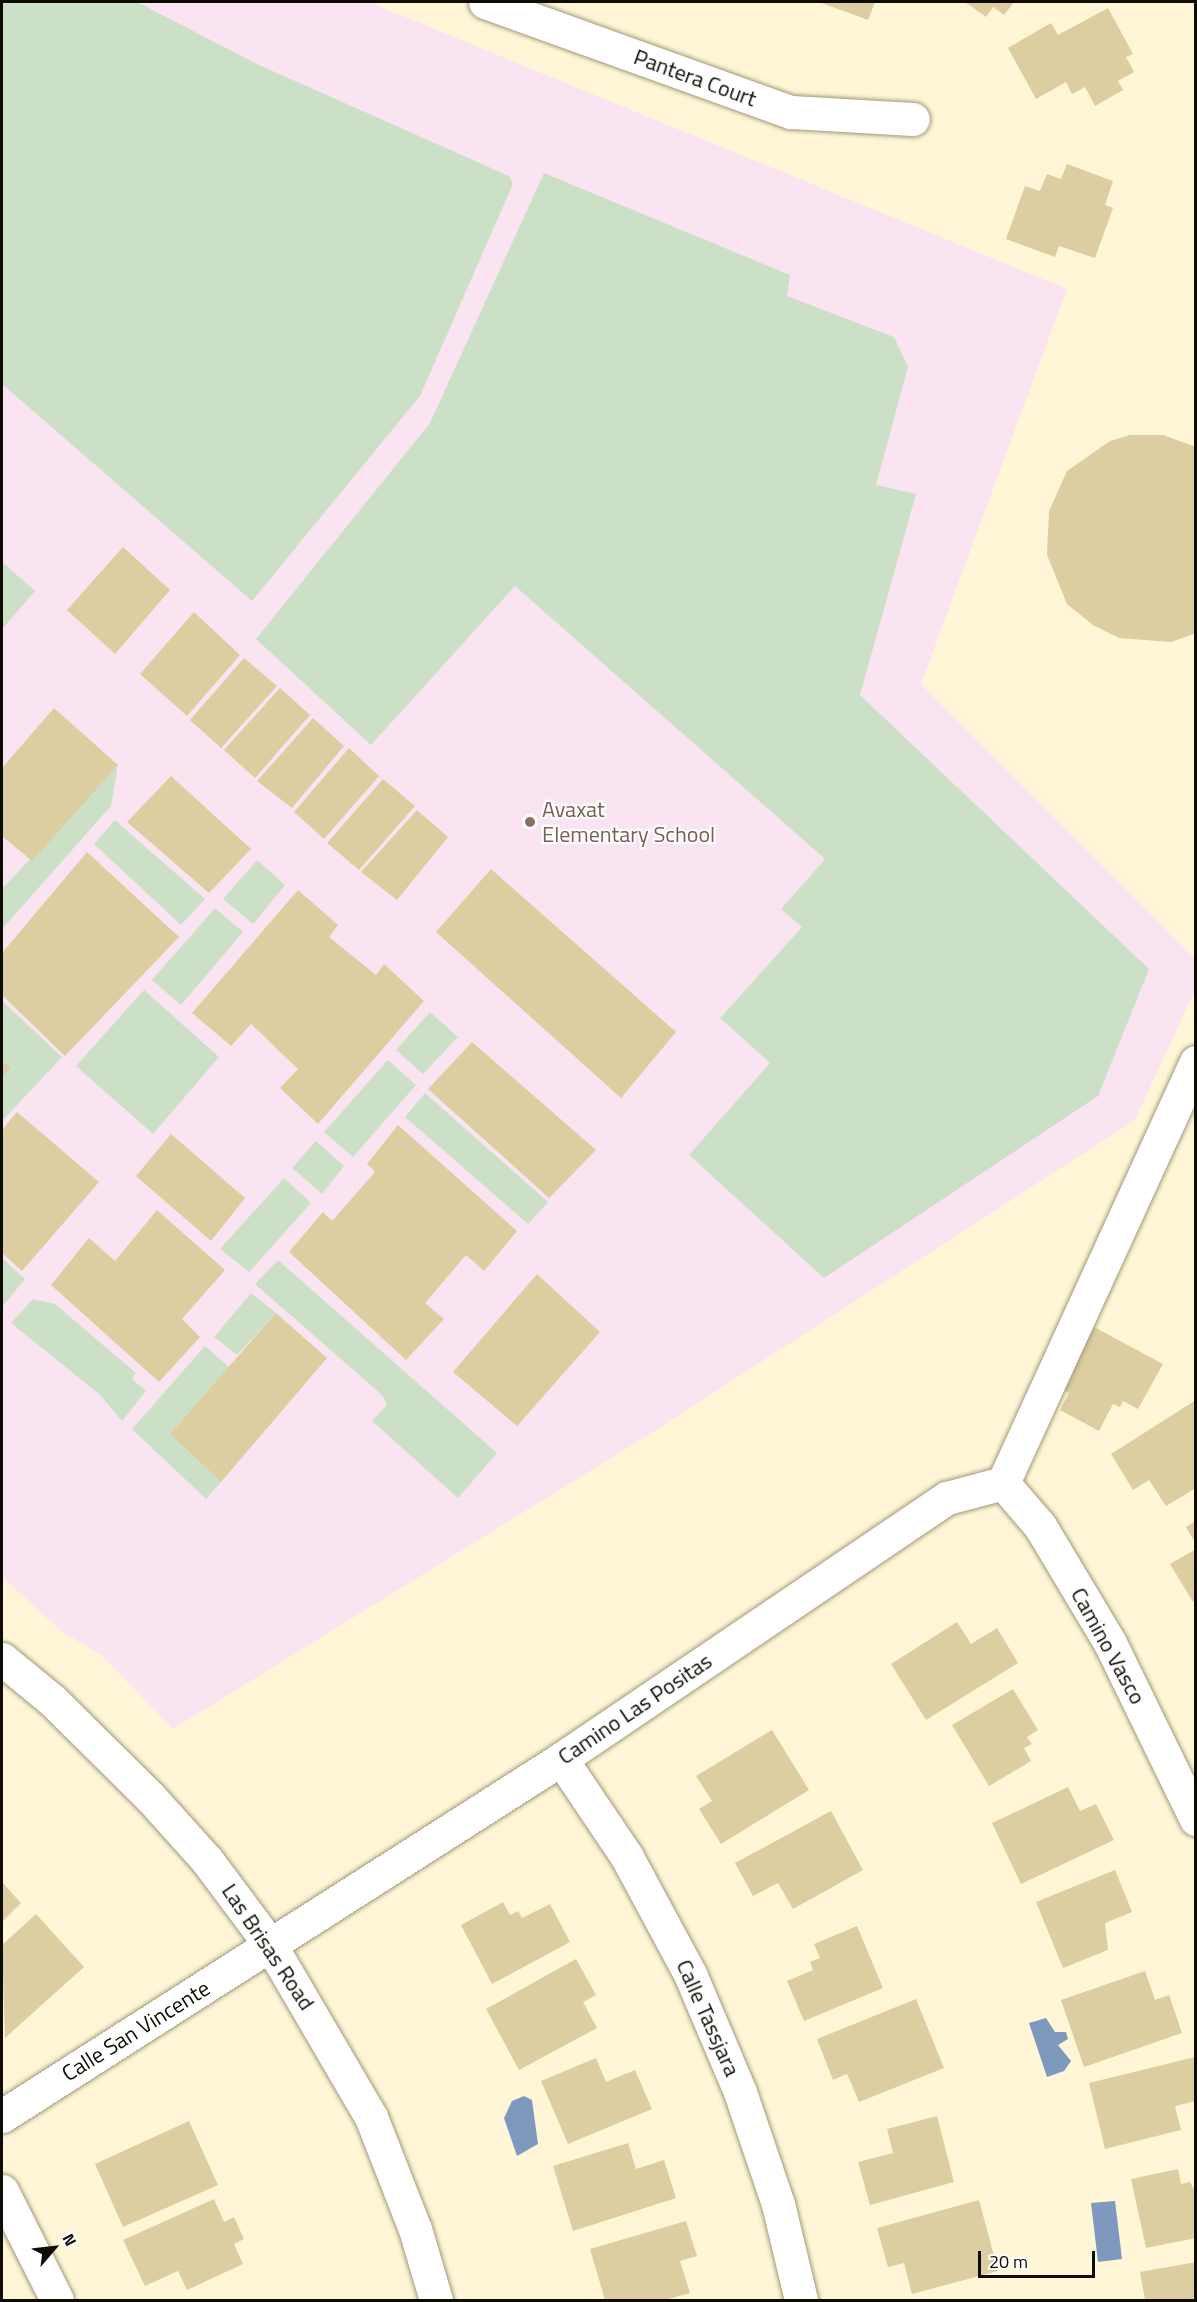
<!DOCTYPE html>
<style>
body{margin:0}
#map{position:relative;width:1197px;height:2302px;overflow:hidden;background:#fef6d6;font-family:"Titillium Web",sans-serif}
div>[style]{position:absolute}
.education>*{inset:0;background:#fbe4f1}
.green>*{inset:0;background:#cbe0c7}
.water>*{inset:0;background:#7f99be}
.building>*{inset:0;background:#dccea0}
.roads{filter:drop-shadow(0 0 2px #a1997c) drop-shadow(0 0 2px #a1997c)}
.minor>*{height:33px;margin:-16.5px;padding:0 16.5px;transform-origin:16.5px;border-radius:16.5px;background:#fff}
.dots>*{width:16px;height:16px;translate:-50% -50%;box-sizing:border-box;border:3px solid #fff;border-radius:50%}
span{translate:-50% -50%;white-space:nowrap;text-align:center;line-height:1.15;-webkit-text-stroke:4.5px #fff;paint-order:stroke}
.street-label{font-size:22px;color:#0e0b03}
.education-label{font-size:22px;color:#785e54}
.left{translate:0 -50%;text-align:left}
.frame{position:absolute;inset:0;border:3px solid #0e0b03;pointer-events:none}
.north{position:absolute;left:24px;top:2218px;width:60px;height:60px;-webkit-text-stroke:4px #fff;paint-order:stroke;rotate:62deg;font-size:16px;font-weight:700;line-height:24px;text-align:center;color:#0e0b03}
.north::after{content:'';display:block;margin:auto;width:21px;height:27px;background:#0e0b03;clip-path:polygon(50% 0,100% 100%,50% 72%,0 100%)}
.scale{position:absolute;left:978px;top:2251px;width:117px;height:27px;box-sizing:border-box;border:3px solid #0e0b03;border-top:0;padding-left:8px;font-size:18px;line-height:21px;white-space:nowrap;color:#0e0b03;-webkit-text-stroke:4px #fff;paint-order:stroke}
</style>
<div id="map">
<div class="education">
<div style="clip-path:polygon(2px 2px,369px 2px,1067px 289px,921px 684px,1195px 959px,1195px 990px,1135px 1120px,642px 1439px,173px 1729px,101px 1655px,61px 1631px,2px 1577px)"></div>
</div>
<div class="green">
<div style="clip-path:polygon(2px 2px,137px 2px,259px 65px,509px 176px,513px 184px,420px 396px,252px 601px,2px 384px)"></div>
<div style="clip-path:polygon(544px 173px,790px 275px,787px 296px,894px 337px,908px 367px,876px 485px,916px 494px,860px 695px,1149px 969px,1098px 1096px,824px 1278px,689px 1155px,770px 1063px,720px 1018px,802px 927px,781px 909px,825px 859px,515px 586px,371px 745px,256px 639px,430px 423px)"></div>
<div style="clip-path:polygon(2px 562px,35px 591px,3px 628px,2px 627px)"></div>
<div style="clip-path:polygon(118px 765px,111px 806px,2px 929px,2px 889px)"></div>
<div style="clip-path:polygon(115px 820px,205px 899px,181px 925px,94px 844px)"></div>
<div style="clip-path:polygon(257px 860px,285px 885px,253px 924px,223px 899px)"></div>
<div style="clip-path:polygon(215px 908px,243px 932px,181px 1005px,152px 980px)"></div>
<div style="clip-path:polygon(144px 990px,219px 1057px,153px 1134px,76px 1066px)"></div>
<div style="clip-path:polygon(2px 1001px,62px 1057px,2px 1121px)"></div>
<div style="clip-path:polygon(430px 1012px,458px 1037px,423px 1074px,396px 1050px)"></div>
<div style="clip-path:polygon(388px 1060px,416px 1085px,353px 1157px,324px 1132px)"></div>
<div style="clip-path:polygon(425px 1093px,548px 1202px,528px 1224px,405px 1117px)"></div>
<div style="clip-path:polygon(316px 1141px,344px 1166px,322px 1194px,292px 1168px)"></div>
<div style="clip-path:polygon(284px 1178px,311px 1203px,249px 1272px,220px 1249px)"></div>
<div style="clip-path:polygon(2px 1258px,25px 1279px,2px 1307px)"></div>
<div style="clip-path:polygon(278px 1260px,497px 1453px,458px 1498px,372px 1421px,387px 1405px,382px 1395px,255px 1284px)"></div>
<div style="clip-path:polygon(251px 1293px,276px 1313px,237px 1355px,214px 1337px)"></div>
<div style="clip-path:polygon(33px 1299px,55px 1304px,136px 1373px,132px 1379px,146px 1391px,122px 1421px,99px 1394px,11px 1323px)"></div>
<div style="clip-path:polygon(205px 1346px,229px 1367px,170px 1434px,221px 1482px,206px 1499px,132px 1429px)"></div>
</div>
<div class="water">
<div style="clip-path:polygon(1046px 2018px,1055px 2032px,1066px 2032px,1068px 2039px,1058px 2045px,1071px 2061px,1064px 2071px,1047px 2077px,1029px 2023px)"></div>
<div style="clip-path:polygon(524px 2096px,532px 2100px,538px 2144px,517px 2156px,504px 2118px,512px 2101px)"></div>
<div style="clip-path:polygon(1115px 2201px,1122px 2259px,1098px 2262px,1091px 2203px)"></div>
</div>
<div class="building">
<div style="clip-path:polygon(819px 2px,875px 2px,868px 20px)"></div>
<div style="clip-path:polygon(965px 2px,1014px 2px,1004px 15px,993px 7px,986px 17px)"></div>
<div style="clip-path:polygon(1108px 8px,1133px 54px,1126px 57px,1134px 72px,1118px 81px,1123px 90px,1095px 106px,1085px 87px,1072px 94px,1066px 82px,1036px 99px,1008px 48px,1051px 23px,1058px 35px)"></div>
<div style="clip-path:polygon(1067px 164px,1113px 181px,1105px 205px,1113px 208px,1095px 258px,1059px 246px,1055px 257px,1006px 239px,1025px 186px,1040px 191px,1047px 174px,1061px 179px)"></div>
<div style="clip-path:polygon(1130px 435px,1163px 435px,1196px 447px,1196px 633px,1171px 642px,1119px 638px,1093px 625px,1067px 604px,1047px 555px,1049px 511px,1067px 471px,1110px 441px)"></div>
<div style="clip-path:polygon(123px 547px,170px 590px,115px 654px,67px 610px)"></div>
<div style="clip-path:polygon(194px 612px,240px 655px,187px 716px,140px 674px)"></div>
<div style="clip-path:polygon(244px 658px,277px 686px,221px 748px,190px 720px)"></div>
<div style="clip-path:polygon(280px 688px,310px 715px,255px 778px,224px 750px)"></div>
<div style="clip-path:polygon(54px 708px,118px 765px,32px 861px,2px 836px,2px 768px)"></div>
<div style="clip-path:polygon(313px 718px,344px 746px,292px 808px,257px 781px)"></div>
<div style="clip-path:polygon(349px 748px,379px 776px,324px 839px,294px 812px)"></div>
<div style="clip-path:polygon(171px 776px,251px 849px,209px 893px,127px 822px)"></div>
<div style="clip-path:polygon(383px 779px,415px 806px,359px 870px,327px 843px)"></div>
<div style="clip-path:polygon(417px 810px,448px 837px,397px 900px,361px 872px)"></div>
<div style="clip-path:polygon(87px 852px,179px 937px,65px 1056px,2px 995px,2px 953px)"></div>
<div style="clip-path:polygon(491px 869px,676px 1032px,621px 1098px,436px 932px)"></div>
<div style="clip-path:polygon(298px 890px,338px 925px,329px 937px,376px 975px,384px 964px,424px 1001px,318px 1124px,280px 1088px,298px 1069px,251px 1024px,231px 1046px,192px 1013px)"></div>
<div style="clip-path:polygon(472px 1042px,596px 1150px,549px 1198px,428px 1089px)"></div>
<div style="clip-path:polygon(2px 1061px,10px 1068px,2px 1078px)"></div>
<div style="clip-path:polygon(17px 1112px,99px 1182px,22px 1271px,2px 1253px,2px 1130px)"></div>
<div style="clip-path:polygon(398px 1125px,517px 1231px,484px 1271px,466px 1255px,425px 1303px,444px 1319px,406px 1360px,289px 1252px,323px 1212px,332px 1221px,375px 1172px,367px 1164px)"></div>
<div style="clip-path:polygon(171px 1134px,245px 1198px,211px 1241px,136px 1176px)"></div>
<div style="clip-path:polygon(157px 1210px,225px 1270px,182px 1319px,200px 1337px,159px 1382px,51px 1285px,89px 1238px,115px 1261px)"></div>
<div style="clip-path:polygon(537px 1274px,600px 1332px,517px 1426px,453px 1372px)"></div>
<div style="clip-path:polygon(276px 1313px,327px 1358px,221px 1482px,170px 1434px)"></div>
<div style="clip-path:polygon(1094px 1327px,1163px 1364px,1138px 1409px,1123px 1401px,1120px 1407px,1113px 1404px,1099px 1431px,1060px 1410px,1069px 1393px,1060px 1389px)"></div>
<div style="clip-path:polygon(1196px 1400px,1196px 1488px,1166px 1506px,1149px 1480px,1133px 1490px,1111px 1454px)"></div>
<div style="clip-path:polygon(1196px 1521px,1196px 1544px,1186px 1527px)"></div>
<div style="clip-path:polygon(1196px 1549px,1196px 1600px,1193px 1602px,1170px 1564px)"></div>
<div style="clip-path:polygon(957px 1622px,971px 1644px,997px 1628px,1018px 1663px,926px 1720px,891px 1664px)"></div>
<div style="clip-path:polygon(1013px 1689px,1038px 1730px,1027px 1737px,1032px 1744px,1024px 1748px,1031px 1761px,989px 1786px,952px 1725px)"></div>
<div style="clip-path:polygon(772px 1730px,809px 1790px,721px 1844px,699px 1809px,712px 1801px,696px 1776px)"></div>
<div style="clip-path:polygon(1068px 1787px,1080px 1811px,1096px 1804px,1114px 1840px,1021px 1884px,992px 1823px)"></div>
<div style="clip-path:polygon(831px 1811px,863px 1870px,793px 1909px,778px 1883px,753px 1896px,735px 1863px)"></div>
<div style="clip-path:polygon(1115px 1870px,1132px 1912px,1105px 1923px,1108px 1950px,1063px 1968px,1036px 1902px)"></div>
<div style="clip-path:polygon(2px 1882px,21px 1903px,2px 1922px)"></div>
<div style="clip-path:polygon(503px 1902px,510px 1915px,518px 1911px,522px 1918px,550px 1904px,570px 1942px,492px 1984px,461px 1925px)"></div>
<div style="clip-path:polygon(36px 1914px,84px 1967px,5px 2038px,2px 1945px)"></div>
<div style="clip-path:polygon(857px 1926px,883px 1988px,804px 2021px,787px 1981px,813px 1970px,810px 1962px,820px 1958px,814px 1944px)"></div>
<div style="clip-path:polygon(576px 1959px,596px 1995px,583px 2002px,597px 2028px,519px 2070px,486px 2009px)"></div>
<div style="clip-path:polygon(1145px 1971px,1155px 2000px,1169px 1995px,1182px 2033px,1084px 2067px,1061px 2000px)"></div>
<div style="clip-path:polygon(916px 1999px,944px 2068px,859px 2102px,847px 2074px,833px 2080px,817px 2039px)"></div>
<div style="clip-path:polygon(1195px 2057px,1196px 2101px,1175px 2106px,1181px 2130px,1105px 2149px,1089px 2083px)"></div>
<div style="clip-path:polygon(596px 2058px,606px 2082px,635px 2070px,652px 2109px,568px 2144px,541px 2081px)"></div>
<div style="clip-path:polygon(937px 2116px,954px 2182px,870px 2205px,858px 2162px,893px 2153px,887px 2129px)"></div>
<div style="clip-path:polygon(189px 2121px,218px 2185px,123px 2227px,95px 2164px)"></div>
<div style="clip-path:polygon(628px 2143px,636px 2169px,664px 2160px,676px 2198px,573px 2231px,553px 2166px)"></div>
<div style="clip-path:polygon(1178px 2169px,1181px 2184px,1190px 2182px,1196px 2193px,1196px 2238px,1146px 2248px,1131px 2179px)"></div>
<div style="clip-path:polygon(214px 2199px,224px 2222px,234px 2217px,244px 2239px,234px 2244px,243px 2264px,187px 2290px,178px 2271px,145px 2286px,123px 2240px)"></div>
<div style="clip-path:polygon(979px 2200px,998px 2271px,912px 2294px,904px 2263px,888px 2267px,877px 2228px)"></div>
<div style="clip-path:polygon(686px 2221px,697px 2256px,680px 2261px,690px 2293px,665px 2300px,605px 2300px,590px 2249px)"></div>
<div style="clip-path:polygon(1196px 2262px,1196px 2300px,1145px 2300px,1140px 2272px)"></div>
</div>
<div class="roads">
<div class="minor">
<div style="left:485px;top:2px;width:325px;rotate:19.8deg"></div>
<div style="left:791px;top:112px;width:122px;rotate:3.3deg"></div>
<div style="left:1003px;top:1483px;width:463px;rotate:-65.4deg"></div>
<div style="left:1003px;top:1483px;width:57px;rotate:49.3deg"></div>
<div style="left:1040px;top:1526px;width:136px;rotate:59.1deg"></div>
<div style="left:1110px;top:1643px;width:196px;rotate:64deg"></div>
<div style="left:2px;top:1659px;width:65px;rotate:39.4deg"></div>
<div style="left:52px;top:1700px;width:139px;rotate:44.7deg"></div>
<div style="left:151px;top:1798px;width:82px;rotate:48deg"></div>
<div style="left:206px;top:1859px;width:109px;rotate:53.2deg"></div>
<div style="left:271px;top:1946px;width:198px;rotate:59.7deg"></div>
<div style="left:371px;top:2117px;width:120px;rotate:68.6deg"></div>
<div style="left:415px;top:2229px;width:74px;rotate:73.5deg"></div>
<div style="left:561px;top:1759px;width:118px;rotate:56deg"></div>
<div style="left:627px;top:1857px;width:133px;rotate:61.7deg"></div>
<div style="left:690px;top:1974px;width:128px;rotate:67deg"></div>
<div style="left:740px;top:2092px;width:118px;rotate:71.3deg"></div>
<div style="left:778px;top:2204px;width:99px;rotate:76.5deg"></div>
<div style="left:2px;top:2116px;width:663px;rotate:-32.56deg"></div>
<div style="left:561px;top:1759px;width:466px;rotate:-34.1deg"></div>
<div style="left:947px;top:1498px;width:58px;rotate:-15deg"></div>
<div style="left:2px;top:2191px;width:122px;rotate:63.2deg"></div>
</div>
</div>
<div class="dots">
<div style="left:530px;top:822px;background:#8d6e63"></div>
</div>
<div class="street-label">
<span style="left:695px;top:78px;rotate:20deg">Pantera Court</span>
<span style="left:1108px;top:1646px;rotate:61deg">Camino Vasco</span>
<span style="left:635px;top:1709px;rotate:-34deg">Camino Las Positas</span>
<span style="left:268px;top:1947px;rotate:56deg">Las Brisas Road</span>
<span style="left:708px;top:2018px;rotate:66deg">Calle Tassjara</span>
<span style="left:136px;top:2031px;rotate:-32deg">Calle San Vincente</span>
</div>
<div class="education-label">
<span class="left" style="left:542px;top:822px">Avaxat<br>Elementary School</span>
</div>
<div class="frame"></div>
<div class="north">N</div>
<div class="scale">20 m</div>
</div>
